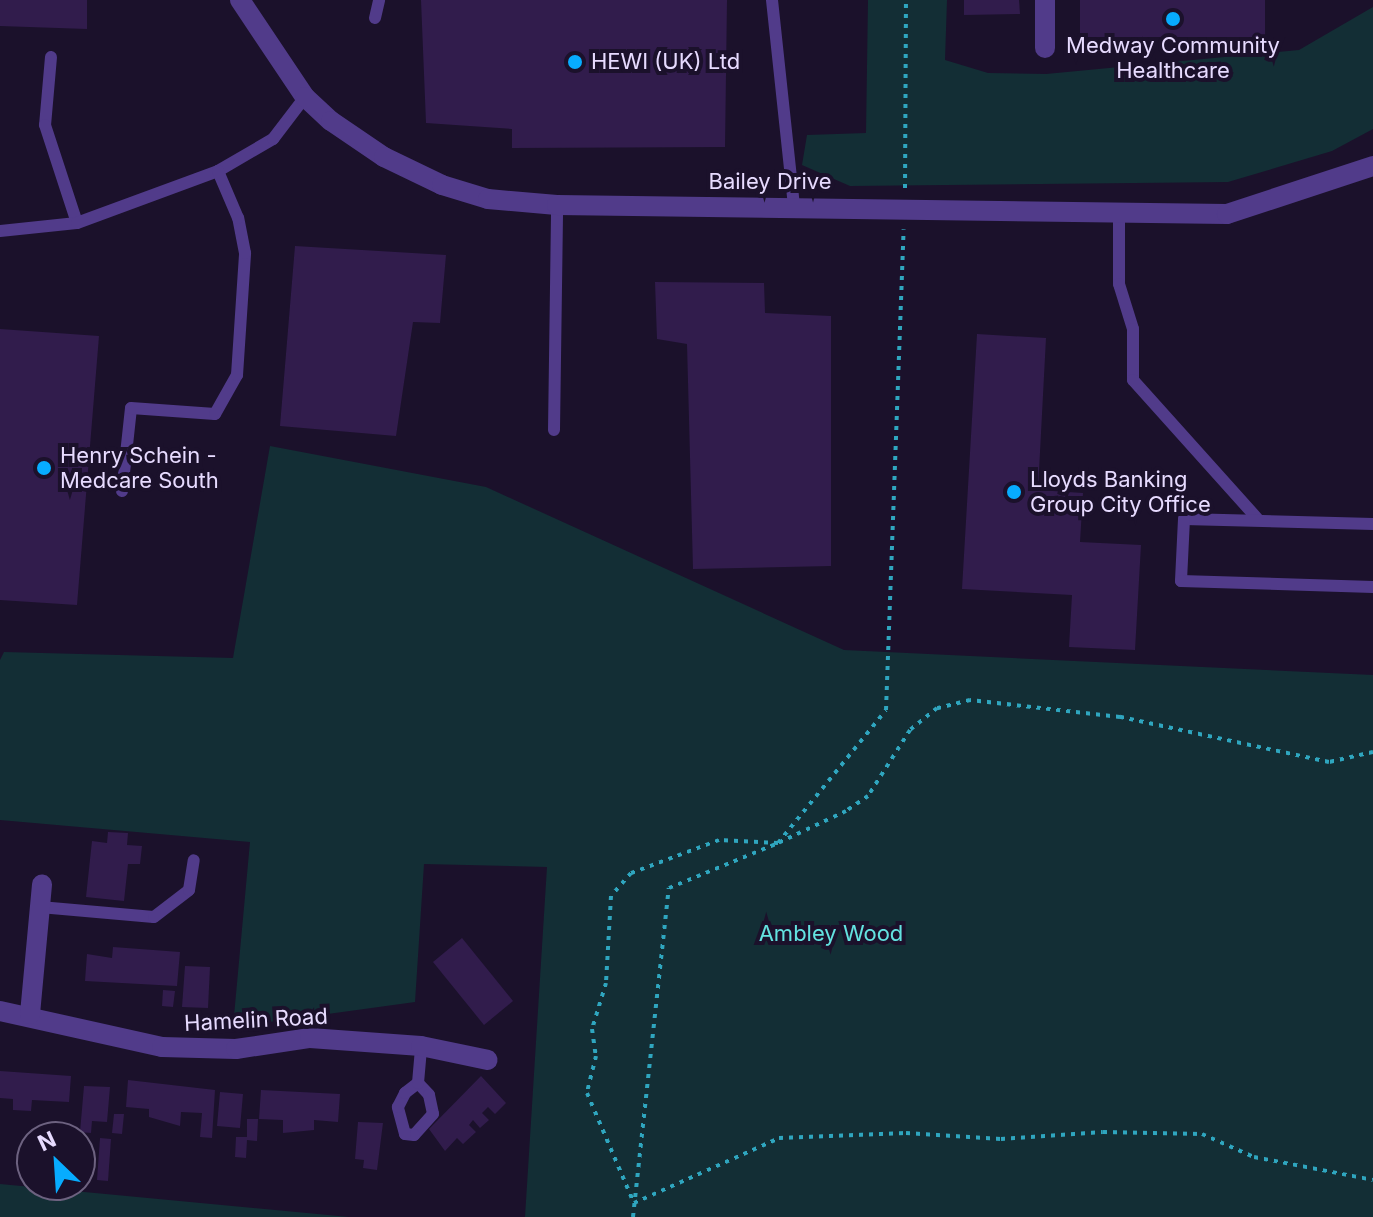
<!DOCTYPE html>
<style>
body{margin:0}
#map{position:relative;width:1373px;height:1217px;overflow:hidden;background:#1b112b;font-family:Inter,sans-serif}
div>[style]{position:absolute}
.green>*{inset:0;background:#132e35}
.building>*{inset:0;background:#311c4c}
.path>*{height:4px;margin-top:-2px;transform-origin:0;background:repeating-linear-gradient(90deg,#2fa6bf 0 4px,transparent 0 10px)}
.service>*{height:12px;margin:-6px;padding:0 6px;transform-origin:6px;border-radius:6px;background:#513b8a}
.minor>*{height:20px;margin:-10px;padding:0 10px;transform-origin:10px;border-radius:10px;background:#513b8a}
.dots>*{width:22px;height:22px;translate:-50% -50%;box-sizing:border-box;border:4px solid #1b112b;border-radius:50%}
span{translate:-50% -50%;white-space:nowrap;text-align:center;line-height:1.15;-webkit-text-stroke:8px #1b112b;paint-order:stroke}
.poi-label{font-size:22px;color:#e7dbff}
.left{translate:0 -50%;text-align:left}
.street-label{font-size:22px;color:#e7dbff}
.park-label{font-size:22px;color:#63e2e0}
.north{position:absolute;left:16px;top:1121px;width:80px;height:80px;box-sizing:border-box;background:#1b112b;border:2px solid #6d6280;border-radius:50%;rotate:335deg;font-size:22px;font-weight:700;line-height:32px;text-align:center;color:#e7dbff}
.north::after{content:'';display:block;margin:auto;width:28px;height:36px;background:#07acff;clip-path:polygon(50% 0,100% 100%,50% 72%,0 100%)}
</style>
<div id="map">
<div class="green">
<div style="clip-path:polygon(868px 0,947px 0,945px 60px,988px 73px,1046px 74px,1299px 50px,1373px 7px,1373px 129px,1332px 151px,1228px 182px,850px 186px,802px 165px,807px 135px,866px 133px)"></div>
<div style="clip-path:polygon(270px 446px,486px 487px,844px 650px,1373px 675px,1373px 1217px,525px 1217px,547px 867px,424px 864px,415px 1002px,233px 1027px,250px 842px,0 820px,0 660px,4px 652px,233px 658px)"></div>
<div style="clip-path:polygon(0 1184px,349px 1217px,0 1217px)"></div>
</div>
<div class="building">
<div style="clip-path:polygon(0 0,87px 0,87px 29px,0 26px)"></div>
<div style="clip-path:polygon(421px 0,727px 0,725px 147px,512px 148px,512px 129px,426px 123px)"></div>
<div style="clip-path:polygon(964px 0,1019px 0,1020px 14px,964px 15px)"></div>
<div style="clip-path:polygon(1080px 0,1265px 0,1265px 37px,1080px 37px)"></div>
<div style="clip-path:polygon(295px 246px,446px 255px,440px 323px,413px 322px,396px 436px,280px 426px)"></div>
<div style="clip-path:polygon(655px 282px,764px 283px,765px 313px,831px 316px,831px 566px,693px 569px,687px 344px,657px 339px)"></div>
<div style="clip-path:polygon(0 329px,99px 336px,77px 605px,0 600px)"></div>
<div style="clip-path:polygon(977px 334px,1046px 338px,1038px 490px,1083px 493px,1080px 542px,1141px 545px,1135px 650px,1069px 647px,1072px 595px,962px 589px)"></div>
<div style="clip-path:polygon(108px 832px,128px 833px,127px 845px,142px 846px,140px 864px,128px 864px,124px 901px,86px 897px,92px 841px,107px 843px)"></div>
<div style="clip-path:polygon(462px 938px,513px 1001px,484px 1025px,433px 962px)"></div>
<div style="clip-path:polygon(113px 947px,180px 952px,177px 986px,85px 981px,87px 954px,112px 958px)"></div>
<div style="clip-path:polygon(185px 966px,210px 967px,208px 1008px,182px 1007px)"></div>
<div style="clip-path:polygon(163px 990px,175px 991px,173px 1007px,162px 1006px)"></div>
<div style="clip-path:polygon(0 1071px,71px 1076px,69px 1102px,32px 1100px,31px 1111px,13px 1110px,13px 1099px,0 1098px)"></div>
<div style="clip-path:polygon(481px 1076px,506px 1103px,495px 1114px,488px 1107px,482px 1113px,489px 1120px,480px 1128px,473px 1120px,469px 1125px,476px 1132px,463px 1144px,457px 1138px,445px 1151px,429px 1129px)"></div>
<div style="clip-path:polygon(128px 1080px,215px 1090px,212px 1138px,200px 1137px,202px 1113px,181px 1112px,180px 1126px,149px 1117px,149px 1109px,126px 1107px)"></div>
<div style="clip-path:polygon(84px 1086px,110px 1087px,107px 1122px,92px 1121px,91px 1133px,80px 1132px)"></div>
<div style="clip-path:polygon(261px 1090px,340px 1094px,338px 1122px,314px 1120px,314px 1130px,283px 1133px,283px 1120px,259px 1119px)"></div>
<div style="clip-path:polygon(220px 1092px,243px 1094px,240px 1128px,217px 1126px)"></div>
<div style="clip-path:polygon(114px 1114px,124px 1114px,122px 1134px,112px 1133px)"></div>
<div style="clip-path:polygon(247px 1119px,258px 1119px,257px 1141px,247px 1140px,246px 1158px,235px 1157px,236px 1137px,247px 1137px)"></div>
<div style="clip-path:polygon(358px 1122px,383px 1123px,377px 1170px,363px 1168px,364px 1160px,355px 1159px)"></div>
<div style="clip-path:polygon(100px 1138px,111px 1139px,108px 1181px,97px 1180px)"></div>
</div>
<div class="path">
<div style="left:905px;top:188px;width:188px;rotate:-89.7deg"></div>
<div style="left:1373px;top:752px;width:45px;rotate:167.2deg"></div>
<div style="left:1329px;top:762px;width:214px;rotate:-167.8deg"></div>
<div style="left:1120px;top:717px;width:151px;rotate:-173.5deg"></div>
<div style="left:970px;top:700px;width:34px;rotate:166deg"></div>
<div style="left:937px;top:708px;width:35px;rotate:141deg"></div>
<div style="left:910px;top:730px;width:78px;rotate:122.5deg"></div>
<div style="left:868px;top:796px;width:27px;rotate:146deg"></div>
<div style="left:846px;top:811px;width:75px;rotate:154.8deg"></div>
<div style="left:778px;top:843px;width:59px;rotate:-177.1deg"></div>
<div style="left:719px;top:840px;width:94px;rotate:159.4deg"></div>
<div style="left:631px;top:873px;width:30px;rotate:131deg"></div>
<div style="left:611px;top:896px;width:87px;rotate:93.3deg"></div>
<div style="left:606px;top:983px;width:48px;rotate:106.9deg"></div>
<div style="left:592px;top:1029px;width:27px;rotate:82deg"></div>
<div style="left:596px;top:1056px;width:38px;rotate:104deg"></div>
<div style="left:587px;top:1093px;width:120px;rotate:66.9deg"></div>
<div style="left:634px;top:1203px;width:159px;rotate:-24.1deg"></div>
<div style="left:779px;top:1138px;width:127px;rotate:-2.3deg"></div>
<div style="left:906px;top:1133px;width:95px;rotate:3.6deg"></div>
<div style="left:1001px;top:1139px;width:102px;rotate:-3.9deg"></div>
<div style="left:1103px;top:1132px;width:99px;rotate:1.2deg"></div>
<div style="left:1202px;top:1134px;width:57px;rotate:23.9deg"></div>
<div style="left:1254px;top:1157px;width:121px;rotate:10.9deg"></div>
<div style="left:633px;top:1217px;width:331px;rotate:-83.8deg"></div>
<div style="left:669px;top:888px;width:118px;rotate:-22.4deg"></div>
<div style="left:778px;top:843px;width:171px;rotate:-50.9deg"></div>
<div style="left:886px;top:710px;width:481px;rotate:-87.9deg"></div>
</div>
<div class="service">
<div style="left:772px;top:0;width:207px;rotate:83.9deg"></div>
<div style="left:375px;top:18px;width:18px;rotate:-77deg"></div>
<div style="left:51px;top:57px;width:68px;rotate:95deg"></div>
<div style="left:45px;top:125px;width:103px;rotate:71.9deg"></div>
<div style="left:1119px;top:214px;width:70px;rotate:90deg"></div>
<div style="left:1119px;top:284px;width:47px;rotate:72.7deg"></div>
<div style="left:1133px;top:329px;width:51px;rotate:90deg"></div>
<div style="left:1133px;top:380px;width:186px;rotate:48.1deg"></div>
<div style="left:0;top:231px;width:77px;rotate:-5.9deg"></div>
<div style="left:77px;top:223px;width:150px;rotate:-20.2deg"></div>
<div style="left:218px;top:171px;width:64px;rotate:-30.2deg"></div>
<div style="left:273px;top:139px;width:53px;rotate:-52.7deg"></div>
<div style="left:554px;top:430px;width:225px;rotate:-89.2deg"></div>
<div style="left:122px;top:491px;width:83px;rotate:-83.8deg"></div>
<div style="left:131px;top:408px;width:84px;rotate:4.1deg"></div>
<div style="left:215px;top:414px;width:45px;rotate:-60.6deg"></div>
<div style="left:237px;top:375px;width:122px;rotate:-86.2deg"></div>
<div style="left:245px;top:253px;width:36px;rotate:-101deg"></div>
<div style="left:238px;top:218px;width:51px;rotate:-113.1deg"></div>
<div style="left:1373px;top:524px;width:189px;rotate:-178.5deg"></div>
<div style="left:1184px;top:519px;width:62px;rotate:92.8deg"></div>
<div style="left:1181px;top:581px;width:192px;rotate:1.8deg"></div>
<div style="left:40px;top:907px;width:114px;rotate:5deg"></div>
<div style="left:154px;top:917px;width:44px;rotate:-37.6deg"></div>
<div style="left:189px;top:890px;width:30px;rotate:-81deg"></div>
<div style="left:418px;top:1083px;width:16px;rotate:47deg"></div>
<div style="left:429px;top:1095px;width:19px;rotate:78deg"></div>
<div style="left:433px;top:1114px;width:28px;rotate:132deg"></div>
<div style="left:414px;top:1135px;width:9px;rotate:-174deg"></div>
<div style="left:405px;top:1134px;width:28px;rotate:-105deg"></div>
<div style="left:398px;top:1107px;width:16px;rotate:-63deg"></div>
<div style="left:405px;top:1093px;width:16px;rotate:-38deg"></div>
<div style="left:418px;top:1083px;width:37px;rotate:-85deg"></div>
</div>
<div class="minor">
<div style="left:240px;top:0;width:117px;rotate:56.2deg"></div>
<div style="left:305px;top:97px;width:35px;rotate:43deg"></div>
<div style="left:331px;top:121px;width:64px;rotate:34.2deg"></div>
<div style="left:384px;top:157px;width:64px;rotate:25.8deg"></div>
<div style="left:442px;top:185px;width:48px;rotate:16.9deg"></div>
<div style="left:488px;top:199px;width:69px;rotate:5deg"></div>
<div style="left:557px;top:205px;width:670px;rotate:0.77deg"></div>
<div style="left:1227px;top:214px;width:154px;rotate:-18.2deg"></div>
<div style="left:1045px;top:0;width:48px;rotate:90deg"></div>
<div style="left:0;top:1011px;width:166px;rotate:12.5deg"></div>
<div style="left:162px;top:1047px;width:74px;rotate:1.5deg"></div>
<div style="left:236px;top:1049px;width:75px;rotate:-8.5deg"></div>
<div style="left:310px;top:1038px;width:111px;rotate:4.1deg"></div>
<div style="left:421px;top:1046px;width:68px;rotate:11.8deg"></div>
<div style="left:30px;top:1014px;width:130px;rotate:-84.7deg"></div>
</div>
<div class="dots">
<div style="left:1173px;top:19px;background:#07acff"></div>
<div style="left:575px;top:62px;background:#07acff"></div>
<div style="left:44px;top:468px;background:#07acff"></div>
<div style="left:1014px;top:492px;background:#07acff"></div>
</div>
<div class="poi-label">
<span style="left:1173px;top:58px">Medway Community<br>Healthcare</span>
<span class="left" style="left:591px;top:62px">HEWI (UK) Ltd</span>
<span class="left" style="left:60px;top:468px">Henry Schein -<br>Medcare South</span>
<span class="left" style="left:1030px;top:492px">Lloyds Banking<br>Group City Office</span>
</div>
<div class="street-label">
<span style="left:770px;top:182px">Bailey Drive</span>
<span style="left:256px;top:1020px;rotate:-3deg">Hamelin Road</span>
</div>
<div class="park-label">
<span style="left:831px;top:934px">Ambley Wood</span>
</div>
<div class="north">N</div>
</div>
